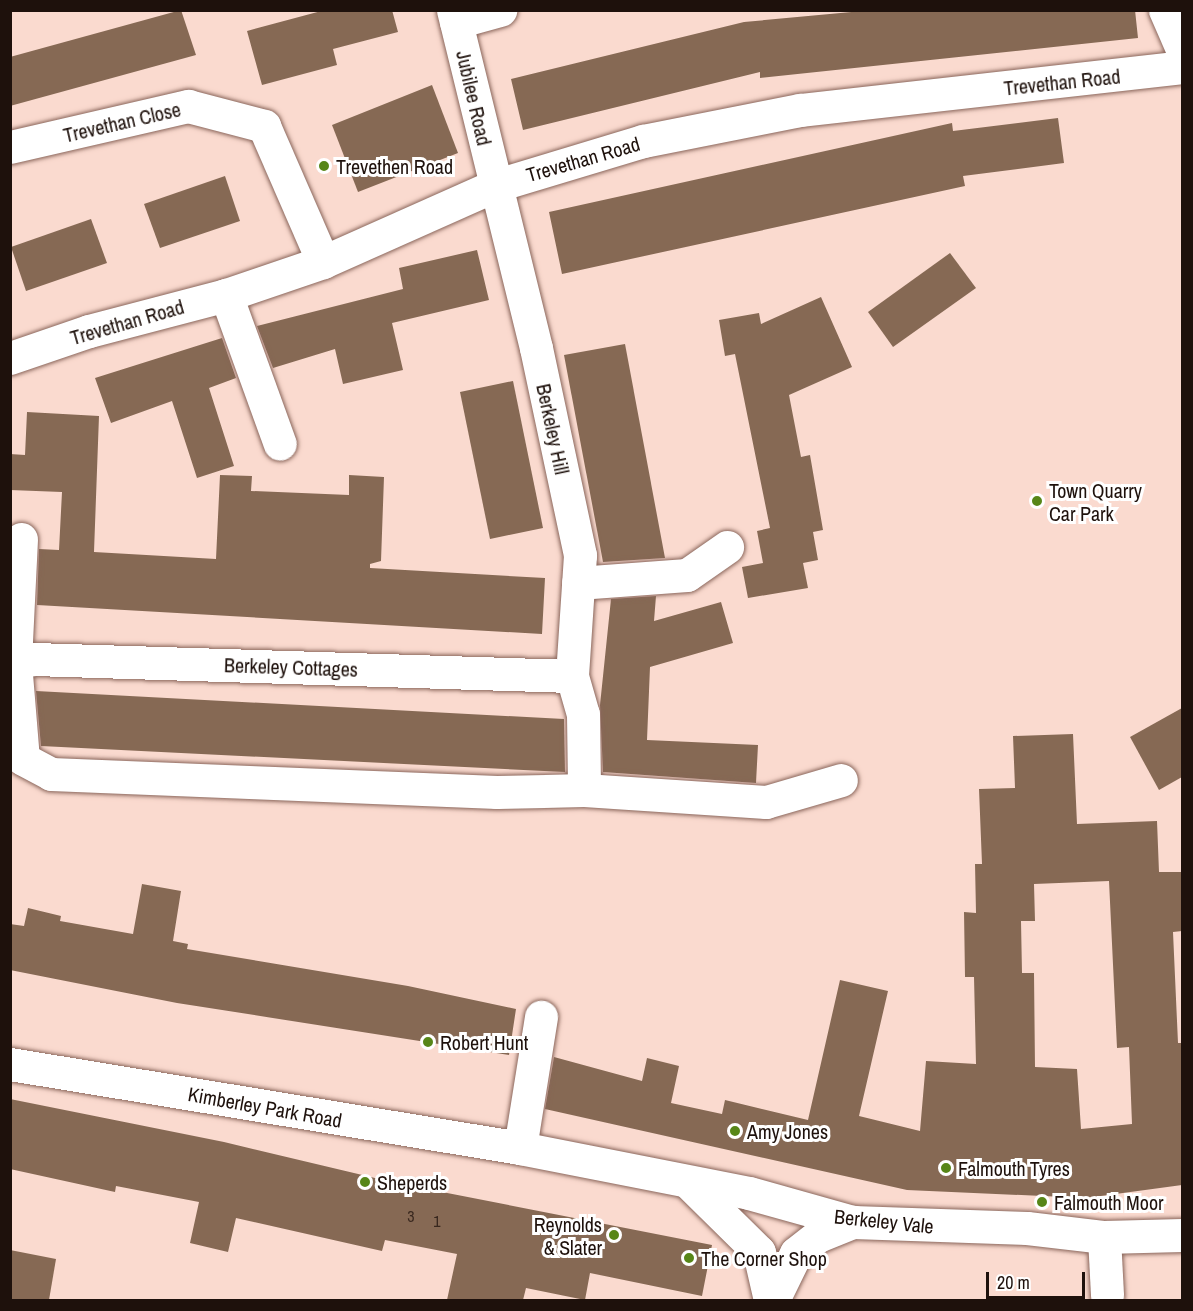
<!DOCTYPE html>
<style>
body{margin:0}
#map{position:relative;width:1193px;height:1311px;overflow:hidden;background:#fadacf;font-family:"Archivo Narrow",sans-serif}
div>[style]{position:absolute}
.building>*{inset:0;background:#866954}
.roads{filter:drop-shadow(0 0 2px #8a665b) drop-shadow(0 0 2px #8a665b)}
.minor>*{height:33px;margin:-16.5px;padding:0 16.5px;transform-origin:16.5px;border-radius:16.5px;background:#fff}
.dots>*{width:16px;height:16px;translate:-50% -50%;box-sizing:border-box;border:3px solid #fff;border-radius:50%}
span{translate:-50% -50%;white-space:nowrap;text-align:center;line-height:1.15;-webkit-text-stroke:6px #fff;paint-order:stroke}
.number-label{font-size:16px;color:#38271e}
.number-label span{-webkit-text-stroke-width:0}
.street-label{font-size:20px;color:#1e110c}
.poi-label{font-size:20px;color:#1e110c}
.left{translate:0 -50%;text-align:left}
.right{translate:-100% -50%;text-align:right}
.frame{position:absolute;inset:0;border:12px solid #1e110c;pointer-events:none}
.scale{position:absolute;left:986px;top:1272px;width:99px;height:27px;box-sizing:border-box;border:3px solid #1e110c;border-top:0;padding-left:8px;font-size:18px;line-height:21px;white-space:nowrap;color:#1e110c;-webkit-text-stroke:4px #fff;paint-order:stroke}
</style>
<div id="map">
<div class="building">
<div style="clip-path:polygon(181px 10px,196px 55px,10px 106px,10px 57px)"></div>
<div style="clip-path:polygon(325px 10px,392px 10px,398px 32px,333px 49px,337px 65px,262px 85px,247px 31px)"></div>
<div style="clip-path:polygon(873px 10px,1135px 10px,1138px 38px,760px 78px,760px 72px,523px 130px,511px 79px,744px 22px)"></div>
<div style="clip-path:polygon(432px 85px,458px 153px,358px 192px,332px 125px)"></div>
<div style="clip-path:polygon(1058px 118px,1064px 163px,963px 176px,965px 186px,562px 274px,549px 212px,952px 123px,953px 131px)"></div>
<div style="clip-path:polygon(225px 176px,240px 221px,160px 248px,144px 204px)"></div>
<div style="clip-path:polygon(91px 219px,107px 263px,26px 291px,11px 247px)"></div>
<div style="clip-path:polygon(477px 250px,489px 300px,392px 323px,403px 370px,343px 384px,335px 349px,273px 368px,257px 326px,403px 289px,399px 268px)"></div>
<div style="clip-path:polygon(950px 253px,976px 288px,893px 347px,868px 312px)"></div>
<div style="clip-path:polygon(821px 297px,852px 367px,789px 395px,801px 457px,810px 455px,823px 530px,813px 532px,818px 560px,803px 563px,808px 588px,748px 598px,742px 567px,763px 563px,757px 531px,770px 528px,735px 354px,725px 356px,719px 320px,759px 313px,761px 324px)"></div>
<div style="clip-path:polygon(222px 338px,236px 378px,209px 388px,234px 466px,197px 478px,172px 401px,111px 423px,95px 378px)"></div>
<div style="clip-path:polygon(625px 344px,665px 558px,603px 562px,564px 355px)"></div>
<div style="clip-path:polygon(513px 381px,543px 528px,490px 539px,460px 392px)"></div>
<div style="clip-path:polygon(27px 412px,99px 416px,94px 552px,216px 559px,220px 475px,252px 476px,251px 491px,349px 495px,349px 475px,384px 477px,381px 561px,370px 564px,370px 568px,545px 578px,542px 634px,37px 605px,39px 549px,59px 550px,62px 492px,10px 490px,10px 454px,25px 455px)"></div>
<div style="clip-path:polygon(656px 596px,654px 621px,721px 602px,733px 643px,650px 667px,647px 740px,758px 745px,756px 783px,603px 772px,600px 705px,611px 599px)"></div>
<div style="clip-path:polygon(36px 691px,564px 719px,565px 772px,41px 746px)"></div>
<div style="clip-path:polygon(1182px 708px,1182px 777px,1159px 790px,1130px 737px)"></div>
<div style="clip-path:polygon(evenodd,1073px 734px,1077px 824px,1157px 821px,1159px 872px,1182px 872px,1182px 931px,1173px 932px,1178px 1043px,1182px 1043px,1182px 1185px,1086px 1198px,907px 1190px,545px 1109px,554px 1057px,642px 1081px,647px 1058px,679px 1066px,671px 1103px,722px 1114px,725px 1100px,808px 1120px,840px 980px,888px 991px,859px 1116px,920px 1131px,926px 1061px,976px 1064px,974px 977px,965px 977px,964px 912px,976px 913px,975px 864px,982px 864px,979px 789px,1015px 788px,1013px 736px,1073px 734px,1109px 881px,1117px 1048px,1129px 1047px,1132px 1124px,1081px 1129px,1077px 1069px,1035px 1067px,1034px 973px,1022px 973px,1021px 921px,1035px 921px,1034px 884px,1109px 881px)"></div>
<div style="clip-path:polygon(142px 884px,181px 891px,173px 941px,188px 944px,187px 949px,408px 986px,516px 1009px,509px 1055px,177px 1003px,10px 970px,10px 924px,24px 926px,28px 908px,61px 916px,60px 921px,133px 934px)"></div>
<div style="clip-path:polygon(10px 1099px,224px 1142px,396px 1183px,712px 1245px,702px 1296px,590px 1273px,585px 1300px,526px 1288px,523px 1300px,447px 1300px,457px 1254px,385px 1240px,382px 1251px,236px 1218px,228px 1252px,190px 1243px,199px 1202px,116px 1186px,115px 1192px,10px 1169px)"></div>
<div style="clip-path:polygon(10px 1250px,56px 1259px,49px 1300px,10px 1300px)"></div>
</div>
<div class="roads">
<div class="minor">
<div style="left:453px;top:10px;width:348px;rotate:76.2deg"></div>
<div style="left:536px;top:348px;width:212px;rotate:78deg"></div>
<div style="left:580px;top:555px;width:121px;rotate:93.8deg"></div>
<div style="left:572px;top:676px;width:40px;rotate:74deg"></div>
<div style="left:583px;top:714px;width:76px;rotate:89.2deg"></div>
<div style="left:1165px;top:10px;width:43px;rotate:66.4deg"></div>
<div style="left:456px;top:22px;width:46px;rotate:-15.3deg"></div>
<div style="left:10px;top:147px;width:183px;rotate:-13deg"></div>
<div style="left:188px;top:106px;width:79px;rotate:14.7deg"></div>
<div style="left:264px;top:126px;width:148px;rotate:66.5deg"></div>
<div style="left:226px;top:295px;width:158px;rotate:70.1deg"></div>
<div style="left:10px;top:358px;width:83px;rotate:-18.9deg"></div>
<div style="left:89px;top:331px;width:142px;rotate:-14.7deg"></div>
<div style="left:226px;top:295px;width:102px;rotate:-18.8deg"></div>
<div style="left:323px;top:262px;width:187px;rotate:-24deg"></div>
<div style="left:494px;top:186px;width:156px;rotate:-16.8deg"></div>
<div style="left:643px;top:141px;width:160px;rotate:-11.2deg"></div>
<div style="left:800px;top:110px;width:384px;rotate:-6.4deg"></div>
<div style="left:21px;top:539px;width:123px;rotate:92.8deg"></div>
<div style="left:15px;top:662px;width:97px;rotate:85.3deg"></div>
<div style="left:23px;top:759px;width:32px;rotate:28deg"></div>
<div style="left:51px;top:774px;width:446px;rotate:2.3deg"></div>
<div style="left:497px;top:792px;width:87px;rotate:-1.3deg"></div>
<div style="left:584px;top:790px;width:182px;rotate:3.8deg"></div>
<div style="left:766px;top:802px;width:78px;rotate:-16.3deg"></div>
<div style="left:578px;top:583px;width:109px;rotate:-4.2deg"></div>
<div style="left:687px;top:575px;width:49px;rotate:-35deg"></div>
<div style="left:10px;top:662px;width:24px;rotate:-7deg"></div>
<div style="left:34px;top:659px;width:538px;rotate:1.81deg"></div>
<div style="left:10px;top:1064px;width:517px;rotate:9.35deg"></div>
<div style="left:520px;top:1148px;width:233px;rotate:11.1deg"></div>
<div style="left:749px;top:1193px;width:108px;rotate:15.6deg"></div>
<div style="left:853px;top:1222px;width:174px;rotate:2deg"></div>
<div style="left:1027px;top:1228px;width:78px;rotate:6.7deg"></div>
<div style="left:1104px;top:1237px;width:78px;rotate:-1.5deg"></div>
<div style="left:520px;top:1148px;width:133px;rotate:-80.9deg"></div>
<div style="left:689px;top:1183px;width:98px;rotate:44.6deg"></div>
<div style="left:759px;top:1252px;width:49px;rotate:77.1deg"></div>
<div style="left:1104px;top:1237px;width:58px;rotate:87deg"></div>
<div style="left:773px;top:1300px;width:52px;rotate:-63.9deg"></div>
<div style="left:796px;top:1253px;width:28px;rotate:-38deg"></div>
<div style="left:818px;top:1236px;width:38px;rotate:-22deg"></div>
</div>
</div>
<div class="dots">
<div style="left:324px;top:166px;background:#578618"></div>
<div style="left:1037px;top:501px;background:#578618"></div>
<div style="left:428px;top:1042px;background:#578618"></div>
<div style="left:735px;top:1131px;background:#578618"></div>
<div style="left:946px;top:1168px;background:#578618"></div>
<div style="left:365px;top:1182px;background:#578618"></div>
<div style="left:1042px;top:1202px;background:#578618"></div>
<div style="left:614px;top:1235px;background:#578618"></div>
<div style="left:689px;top:1258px;background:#578618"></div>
</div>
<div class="number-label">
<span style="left:411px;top:1216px">3</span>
<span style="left:437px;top:1221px">1</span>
</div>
<div class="street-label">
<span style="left:1062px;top:82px;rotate:-6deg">Trevethan Road</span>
<span style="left:474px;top:98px;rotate:77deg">Jubilee Road</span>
<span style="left:122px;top:122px;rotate:-13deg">Trevethan Close</span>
<span style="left:583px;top:159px;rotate:-16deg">Trevethan Road</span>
<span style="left:127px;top:322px;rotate:-16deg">Trevethan Road</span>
<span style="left:553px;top:429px;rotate:78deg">Berkeley Hill</span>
<span style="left:291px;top:667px;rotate:2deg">Berkeley Cottages</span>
<span style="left:265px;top:1107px;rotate:10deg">Kimberley Park Road</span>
<span style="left:884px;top:1221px;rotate:6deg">Berkeley Vale</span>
</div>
<div class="poi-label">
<span class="left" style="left:336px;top:166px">Trevethen Road</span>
<span class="left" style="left:1049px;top:502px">Town Quarry<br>Car Park</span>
<span class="left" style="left:440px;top:1042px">Robert Hunt</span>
<span class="left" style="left:747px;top:1131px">Amy Jones</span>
<span class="left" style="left:958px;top:1168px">Falmouth Tyres</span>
<span class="left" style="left:377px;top:1182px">Sheperds</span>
<span class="left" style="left:1054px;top:1202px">Falmouth Moor</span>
<span class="right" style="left:602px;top:1236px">Reynolds<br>&amp; Slater</span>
<span class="left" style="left:701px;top:1258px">The Corner Shop</span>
</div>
<div class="frame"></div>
<div class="scale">20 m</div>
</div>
